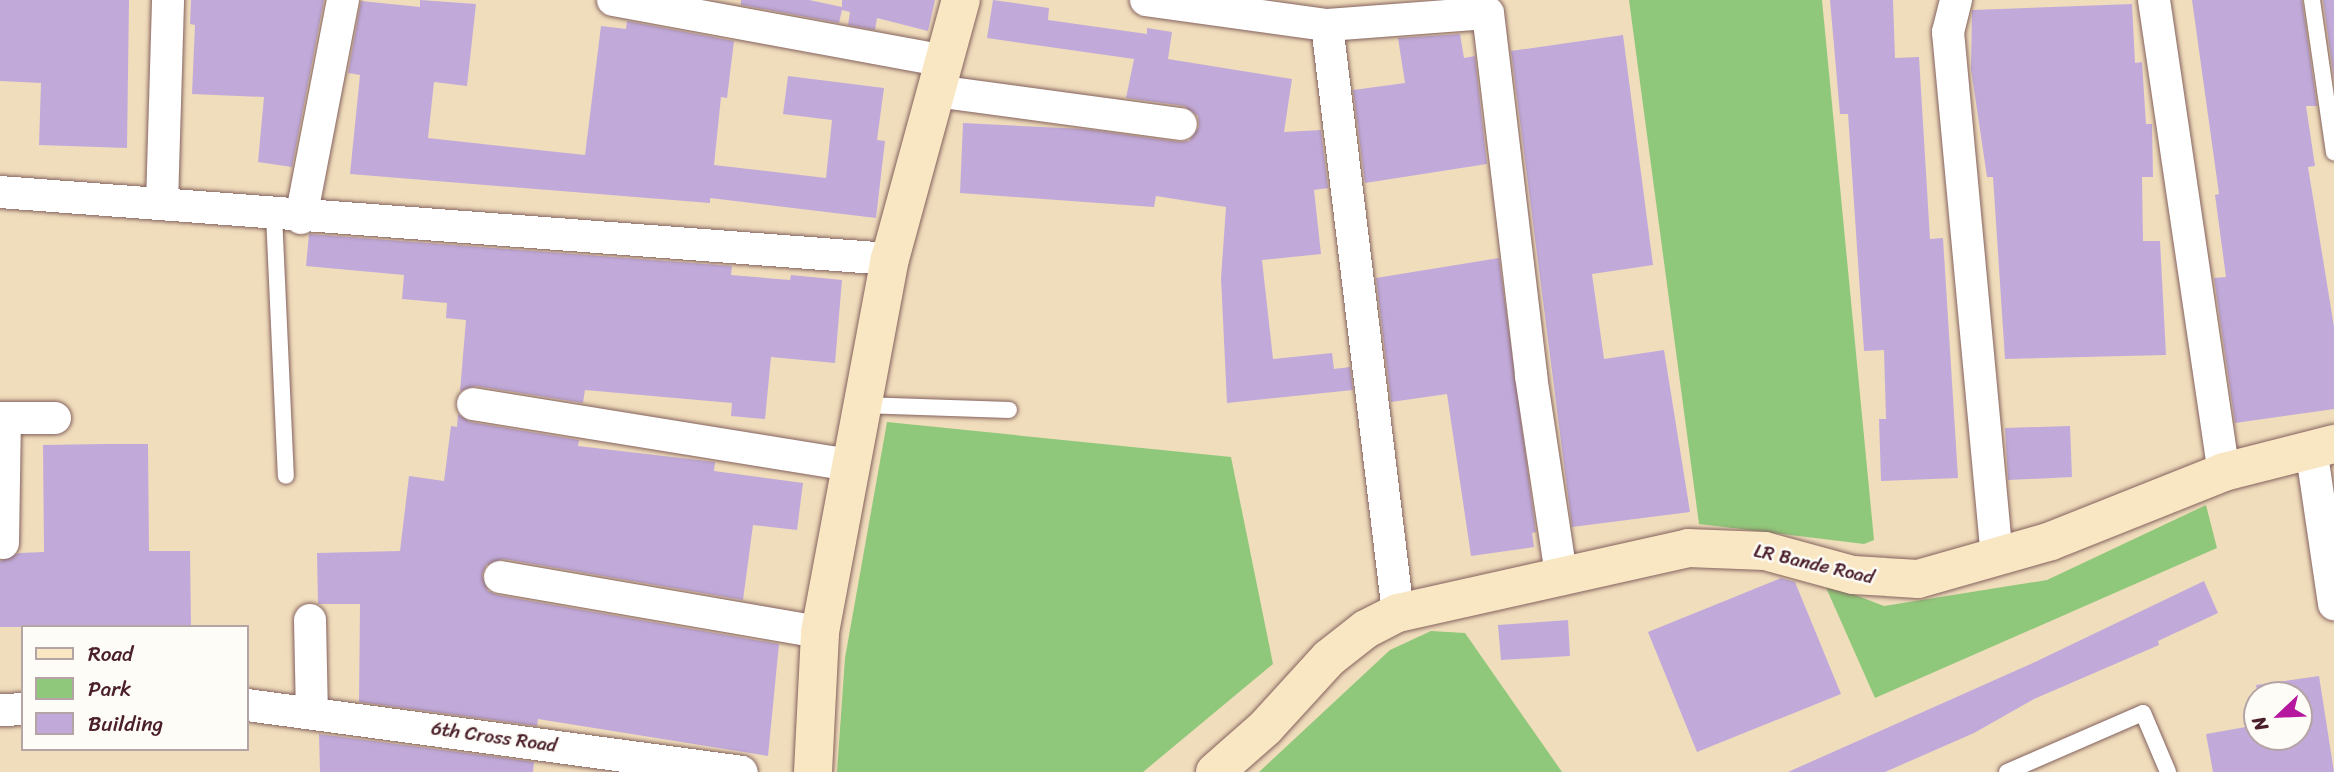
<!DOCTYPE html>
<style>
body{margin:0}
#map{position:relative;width:2334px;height:772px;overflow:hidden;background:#f0ddbc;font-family:Sriracha,sans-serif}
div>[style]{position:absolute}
.green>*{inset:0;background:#90c87b}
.building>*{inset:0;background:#c1aada}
.roads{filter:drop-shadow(0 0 2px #84625e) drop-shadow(0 0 2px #84625e)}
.lane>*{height:16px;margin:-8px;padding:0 8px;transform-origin:8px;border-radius:8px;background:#fff}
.street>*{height:32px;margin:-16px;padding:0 16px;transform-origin:16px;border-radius:16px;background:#fff}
.secondary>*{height:38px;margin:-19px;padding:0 19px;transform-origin:19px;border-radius:19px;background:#f9e7c3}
span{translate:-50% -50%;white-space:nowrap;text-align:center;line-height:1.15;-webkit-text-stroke:5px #fdfcf7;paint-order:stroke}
.street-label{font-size:19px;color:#4a1f2b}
.legend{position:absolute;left:21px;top:625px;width:228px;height:126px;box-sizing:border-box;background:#fdfcf7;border:2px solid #b5a4a5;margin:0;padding:9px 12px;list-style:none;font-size:21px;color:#4a1f2b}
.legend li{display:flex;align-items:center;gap:14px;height:35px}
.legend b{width:35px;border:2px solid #b5a4a5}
.north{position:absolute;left:2243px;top:681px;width:70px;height:70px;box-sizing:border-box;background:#fdfcf7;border:2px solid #b5a4a5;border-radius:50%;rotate:247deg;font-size:19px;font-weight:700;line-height:28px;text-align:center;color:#4a1f2b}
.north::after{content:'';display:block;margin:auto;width:24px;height:32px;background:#b5179e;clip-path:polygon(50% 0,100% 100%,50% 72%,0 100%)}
</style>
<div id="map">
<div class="green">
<div style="clip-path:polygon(1629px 0,1822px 0,1874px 540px,1864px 544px,1699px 524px)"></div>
<div style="clip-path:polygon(887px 422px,1231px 457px,1273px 664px,1143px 772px,837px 772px,845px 658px)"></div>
<div style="clip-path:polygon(2206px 505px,2217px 548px,1875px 698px,1824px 583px,1884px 606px,2047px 580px)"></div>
<div style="clip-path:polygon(1431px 631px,1465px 633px,1562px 772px,1259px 772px,1390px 650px)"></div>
</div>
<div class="building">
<div style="clip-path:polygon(0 0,129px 0,127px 148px,39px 145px,41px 83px,0 81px)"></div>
<div style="clip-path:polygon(191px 0,324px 0,292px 167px,258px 162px,264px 97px,192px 94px,195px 25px,190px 24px)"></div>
<div style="clip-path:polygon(420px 0,476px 4px,467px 86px,434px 82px,428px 138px,585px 155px,601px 26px,626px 29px,627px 21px,734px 41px,727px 98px,721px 97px,714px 165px,826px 178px,832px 120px,783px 114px,788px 76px,884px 88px,877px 140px,885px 141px,876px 218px,710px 198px,710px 203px,350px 174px,360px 75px,348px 73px,361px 1px,420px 7px)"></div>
<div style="clip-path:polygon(741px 0,809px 0,842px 7px,842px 0,935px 0,928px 31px,877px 18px,875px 30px,848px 25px,850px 12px,842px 10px,839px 23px,741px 5px)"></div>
<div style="clip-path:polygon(993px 0,1049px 8px,1048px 20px,1147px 34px,1147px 28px,1172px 32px,1168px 59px,1292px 79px,1284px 132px,1321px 130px,1328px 188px,1314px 190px,1321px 254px,1262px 260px,1273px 359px,1332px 353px,1334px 369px,1350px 367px,1353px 390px,1227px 403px,1221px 278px,1226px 207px,1156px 196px,1154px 207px,960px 193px,963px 123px,1084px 129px,1179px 142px,1189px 141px,1199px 127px,1198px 116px,1184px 106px,1126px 98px,1134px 59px,987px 38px)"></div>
<div style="clip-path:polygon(1830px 0,1893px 0,1895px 58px,1919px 57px,1930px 239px,1943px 238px,1958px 478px,1881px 481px,1879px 419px,1886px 419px,1884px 350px,1864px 351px,1848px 114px,1840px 114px)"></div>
<div style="clip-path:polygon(2192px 0,2302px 0,2317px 106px,2306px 106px,2315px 166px,2308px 167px,2334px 327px,2334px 409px,2235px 423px,2214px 278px,2226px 277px,2215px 195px,2219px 194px)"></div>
<div style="clip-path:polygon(2323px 0,2334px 0,2334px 79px)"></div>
<div style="clip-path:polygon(2132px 4px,2135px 63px,2142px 62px,2146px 124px,2152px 124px,2153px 177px,2142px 177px,2143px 241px,2160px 241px,2166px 355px,2005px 359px,1993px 177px,1987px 177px,1971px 69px,1972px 10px)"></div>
<div style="clip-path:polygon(1460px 34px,1464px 58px,1475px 56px,1487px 164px,1365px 183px,1353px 90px,1405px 83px,1398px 38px)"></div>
<div style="clip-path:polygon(1623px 35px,1653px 265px,1592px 274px,1604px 359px,1664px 350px,1690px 512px,1572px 527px,1511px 51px)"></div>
<div style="clip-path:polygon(309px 234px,732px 266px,731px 275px,790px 280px,791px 275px,842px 280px,835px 363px,771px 357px,765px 419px,731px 416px,732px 403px,585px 390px,583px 403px,476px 386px,460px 391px,466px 320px,446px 318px,447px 303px,402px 299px,404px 275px,306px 266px)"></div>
<div style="clip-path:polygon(1499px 258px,1536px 532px,1532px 533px,1534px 547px,1471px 556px,1447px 394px,1391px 402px,1376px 278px)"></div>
<div style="clip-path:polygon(458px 414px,470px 422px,579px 440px,578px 446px,715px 462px,714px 471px,803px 483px,797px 530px,753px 525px,743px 600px,503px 559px,486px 565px,482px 575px,488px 591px,497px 595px,779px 644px,768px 756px,538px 719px,537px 726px,359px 702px,360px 604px,318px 604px,317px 553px,400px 551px,409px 476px,444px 481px,451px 426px,457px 427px)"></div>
<div style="clip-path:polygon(2070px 426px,2072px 477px,2008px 480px,2005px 428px)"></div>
<div style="clip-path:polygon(104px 444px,148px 444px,149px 551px,190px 551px,191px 627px,0 627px,0 561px,19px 553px,44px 552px,43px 445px)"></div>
<div style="clip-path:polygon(1781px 578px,1795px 582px,1841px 694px,1697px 752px,1648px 632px)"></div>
<div style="clip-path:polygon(2204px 581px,2218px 613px,2158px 641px,2159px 645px,2034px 699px,1974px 733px,1885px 772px,1788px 772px,2035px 662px)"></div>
<div style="clip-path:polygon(1568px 620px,1570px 656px,1501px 660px,1498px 625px)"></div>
<div style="clip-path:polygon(2319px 676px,2334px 772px,2213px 772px,2206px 734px,2257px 725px,2257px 737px,2299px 737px,2299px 695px,2258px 695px,2256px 685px)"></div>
<div style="clip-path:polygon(319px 734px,534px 762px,533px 772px,320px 772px)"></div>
</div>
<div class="roads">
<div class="lane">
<div style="left:2312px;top:0;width:154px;rotate:81.8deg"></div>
<div style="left:274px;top:215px;width:261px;rotate:87.4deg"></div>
<div style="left:862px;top:405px;width:147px;rotate:1.9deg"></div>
<div style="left:2007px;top:772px;width:148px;rotate:-23.5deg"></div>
<div style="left:2143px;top:713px;width:64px;rotate:67deg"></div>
</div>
<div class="street">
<div style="left:613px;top:0;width:337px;rotate:10.4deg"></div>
<div style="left:1146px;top:0;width:183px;rotate:7.9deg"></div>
<div style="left:1327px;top:25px;width:592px;rotate:83.11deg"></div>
<div style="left:1956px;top:0;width:33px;rotate:104deg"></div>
<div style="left:1948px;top:32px;width:528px;rotate:84.68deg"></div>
<div style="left:2154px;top:0;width:477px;rotate:81.6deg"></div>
<div style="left:1327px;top:25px;width:161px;rotate:-4.3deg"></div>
<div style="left:1488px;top:13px;width:366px;rotate:83.2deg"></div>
<div style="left:1531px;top:376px;width:200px;rotate:81.4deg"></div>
<div style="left:936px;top:91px;width:247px;rotate:7.7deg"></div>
<div style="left:0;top:192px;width:893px;rotate:4.31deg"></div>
<div style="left:162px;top:204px;width:204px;rotate:-88.3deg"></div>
<div style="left:301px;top:218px;width:222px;rotate:-79.1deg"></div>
<div style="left:473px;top:404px;width:383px;rotate:9.2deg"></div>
<div style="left:0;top:418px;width:55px"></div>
<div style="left:2311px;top:448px;width:158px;rotate:81.6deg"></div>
<div style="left:3px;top:543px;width:125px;rotate:-89.1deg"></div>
<div style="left:500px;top:577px;width:325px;rotate:9.8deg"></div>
<div style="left:310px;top:620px;width:92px;rotate:88.8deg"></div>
<div style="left:247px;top:705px;width:499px;rotate:7.7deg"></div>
<div style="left:0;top:710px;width:23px;rotate:-2deg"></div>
</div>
<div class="secondary">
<div style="left:813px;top:772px;width:140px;rotate:-87.1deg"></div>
<div style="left:820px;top:632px;width:380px;rotate:-79.4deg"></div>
<div style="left:890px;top:259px;width:269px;rotate:-74.7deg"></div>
<div style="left:1215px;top:772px;width:67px;rotate:-41.3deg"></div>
<div style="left:1265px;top:728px;width:95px;rotate:-47.6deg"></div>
<div style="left:1329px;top:658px;width:47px;rotate:-38.1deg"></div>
<div style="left:1366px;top:629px;width:36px;rotate:-27deg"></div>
<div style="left:1398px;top:613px;width:297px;rotate:-12.6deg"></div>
<div style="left:1688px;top:548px;width:77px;rotate:2.2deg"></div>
<div style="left:1765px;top:551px;width:91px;rotate:15.3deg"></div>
<div style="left:1853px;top:575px;width:65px;rotate:3.5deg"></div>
<div style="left:1918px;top:579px;width:138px;rotate:-15.9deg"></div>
<div style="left:2051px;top:541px;width:186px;rotate:-21.7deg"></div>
<div style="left:2224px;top:472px;width:114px;rotate:-14.3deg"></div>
</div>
</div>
<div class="street-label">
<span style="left:1814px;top:564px;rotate:13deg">LR Bande Road</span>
<span style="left:494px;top:737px;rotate:8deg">6th Cross Road</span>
</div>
<ul class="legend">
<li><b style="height:9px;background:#f9e7c3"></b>Road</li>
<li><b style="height:19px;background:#90c87b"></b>Park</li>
<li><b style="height:19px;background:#c1aada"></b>Building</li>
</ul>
<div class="north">N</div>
</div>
